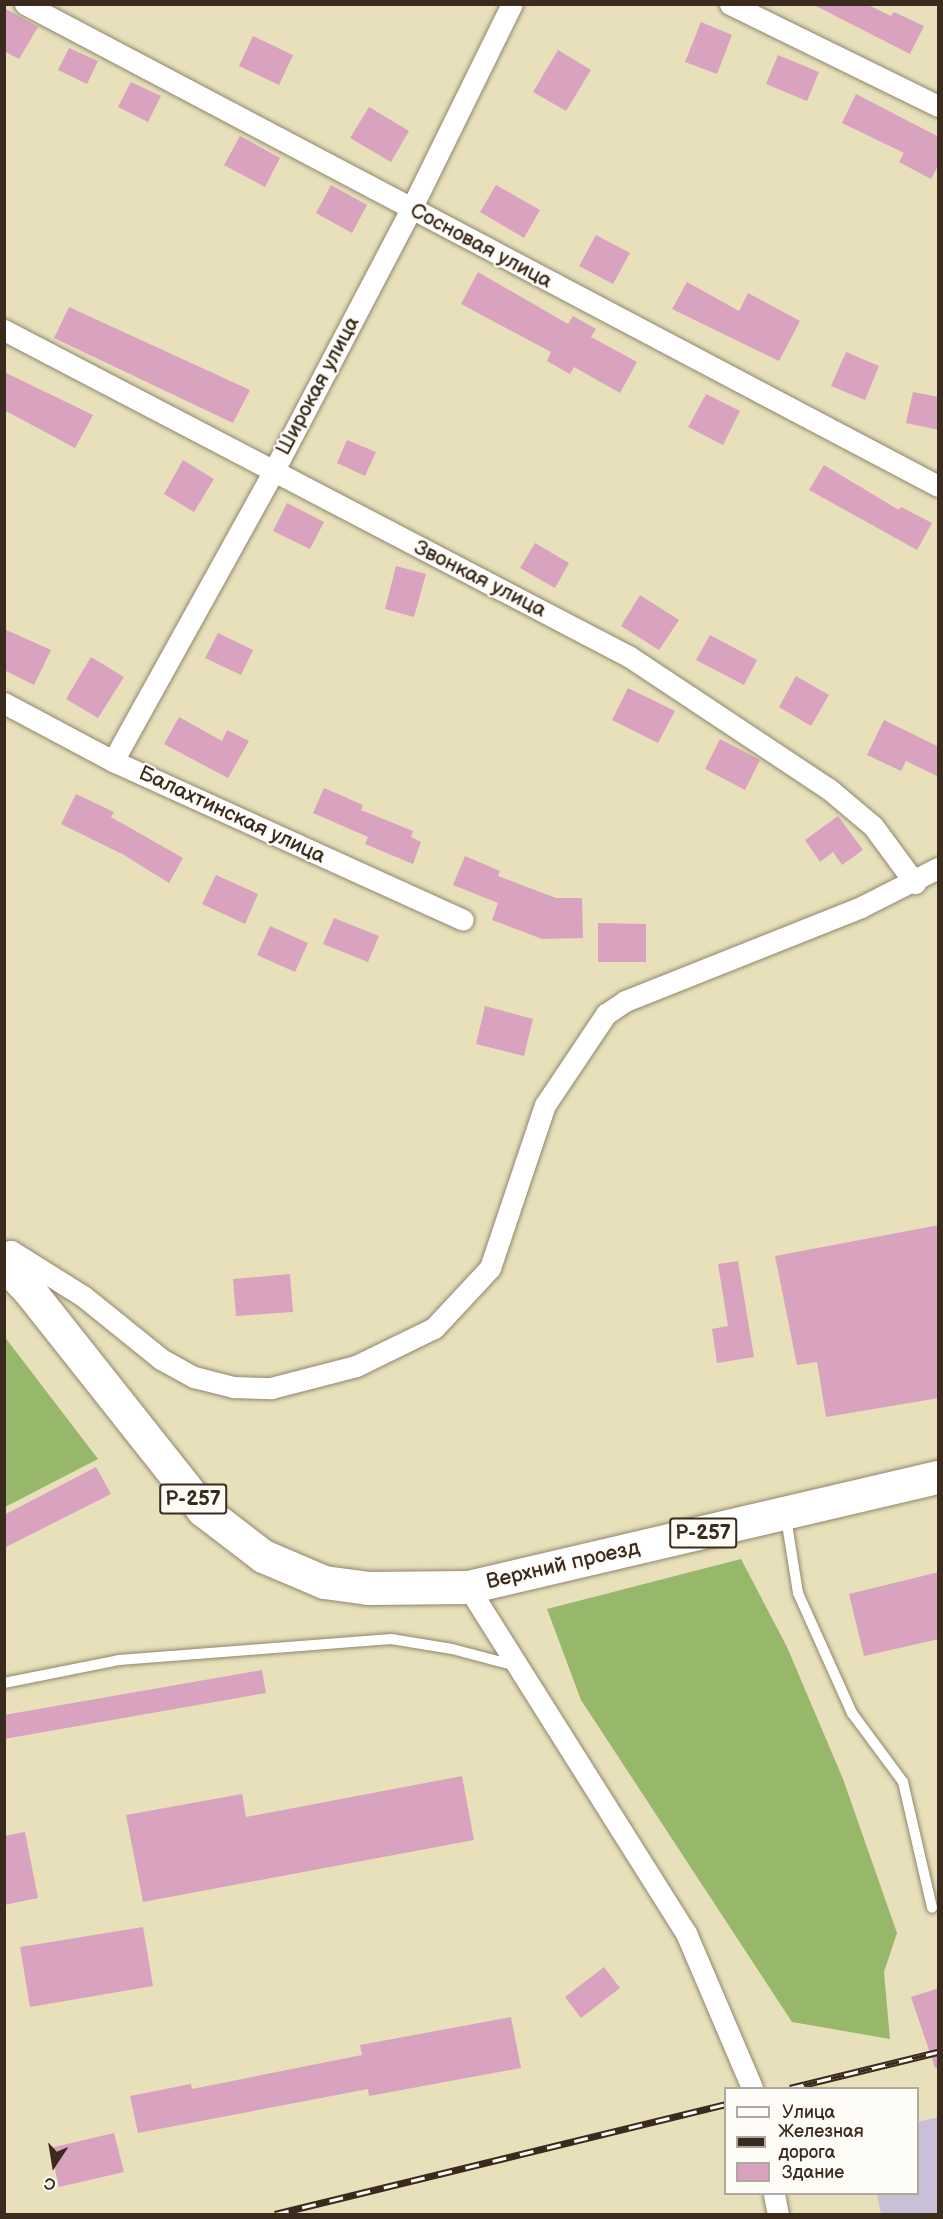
<!DOCTYPE html>
<meta charset="utf-8">
<style>
body{margin:0}
#map{position:relative;width:943px;height:2219px;overflow:hidden;background:#e7e0ba;font-family:"Balsamiq Sans",sans-serif}
div>[style]{position:absolute}
.industrial>*{inset:0;background:#c9bfd7}
.forest>*{inset:0;background:#97b76a}
.building>*{inset:0;background:#d9a3bf}
.roads{filter:drop-shadow(0 0 2px #91856c) drop-shadow(0 0 2px #91856c)}
.lane>*{height:10px;margin:-5px;padding:0 5px;transform-origin:5px;border-radius:5px;background:#fff}
.street>*{height:21px;margin:-10.5px;padding:0 10.5px;transform-origin:10.5px;border-radius:10.5px;background:#fff}
.highway>*{height:33px;margin:-16.5px;padding:0 16.5px;transform-origin:16.5px;border-radius:16.5px;background:#fff}
.rail>*{height:7px;margin-top:-3.5px;transform-origin:0;background:repeating-linear-gradient(90deg,#fdfcf7 0 14px,#3b2a1e 0 28px);box-sizing:border-box;border-block:2px solid #3b2a1e}
span{translate:-50% -50%;white-space:nowrap;text-align:center;line-height:1.15;-webkit-text-stroke:4.5px #fdfcf7;paint-order:stroke}
.shield-label span{padding:2px 4px;background:#fdfcf7;border:2px solid;border-radius:4px;-webkit-text-stroke-width:0}
.shield-label{font-size:20px;color:#3b2a1e;font-weight:700}
.street-label{font-size:21px;color:#3b2a1e}
.frame{position:absolute;inset:0;border:6px solid #3b2a1e;pointer-events:none}
.legend{position:absolute;left:724px;top:2087px;width:195px;height:108px;box-sizing:border-box;background:#fdfcf7;border:2px solid #afa8a0;margin:0;padding:8px 10px;list-style:none;font-size:18px;color:#3b2a1e}
.legend li{display:flex;align-items:center;gap:12px;height:30px}
.legend b{width:30px;border:2px solid #afa8a0}
.north{position:absolute;left:24px;top:2135px;width:60px;height:60px;-webkit-text-stroke:4px #fdfcf7;paint-order:stroke;rotate:192deg;font-size:16px;font-weight:700;line-height:24px;text-align:center;color:#3b2a1e}
.north::after{content:'';display:block;margin:auto;width:21px;height:27px;background:#3b2a1e;clip-path:polygon(50% 0,100% 100%,50% 72%,0 100%)}
</style>
<div id="map">
<div class="industrial">
<div style="clip-path:polygon(938px 2117px,938px 2214px,881px 2214px,877px 2194px,918px 2194px,918px 2122px)"></div>
</div>
<div class="forest">
<div style="clip-path:polygon(4px 1336px,98px 1459px,5px 1507px,4px 1507px)"></div>
<div style="clip-path:polygon(741px 1559px,787px 1647px,843px 1779px,897px 1933px,884px 1972px,890px 2039px,792px 2022px,581px 1700px,547px 1609px)"></div>
</div>
<div class="building">
<div style="clip-path:polygon(812px 4px,866px 4px,891px 16px,894px 12px,924px 26px,910px 54px)"></div>
<div style="clip-path:polygon(4px 8px,38px 27px,19px 59px,4px 51px)"></div>
<div style="clip-path:polygon(701px 22px,732px 35px,717px 74px,685px 62px)"></div>
<div style="clip-path:polygon(253px 36px,293px 55px,279px 85px,239px 66px)"></div>
<div style="clip-path:polygon(69px 48px,98px 61px,87px 84px,58px 70px)"></div>
<div style="clip-path:polygon(558px 50px,591px 70px,566px 111px,533px 92px)"></div>
<div style="clip-path:polygon(778px 55px,819px 72px,807px 101px,766px 84px)"></div>
<div style="clip-path:polygon(131px 82px,161px 96px,148px 122px,118px 107px)"></div>
<div style="clip-path:polygon(856px 94px,939px 137px,939px 164px,931px 179px,899px 162px,904px 153px,842px 123px)"></div>
<div style="clip-path:polygon(369px 107px,409px 131px,391px 162px,350px 138px)"></div>
<div style="clip-path:polygon(240px 136px,280px 158px,265px 187px,224px 165px)"></div>
<div style="clip-path:polygon(331px 185px,367px 205px,352px 233px,316px 213px)"></div>
<div style="clip-path:polygon(496px 185px,540px 210px,524px 238px,480px 212px)"></div>
<div style="clip-path:polygon(596px 235px,630px 253px,613px 284px,579px 266px)"></div>
<div style="clip-path:polygon(478px 272px,568px 324px,573px 316px,596px 329px,591px 337px,637px 362px,620px 393px,574px 367px,570px 374px,547px 361px,551px 352px,461px 304px)"></div>
<div style="clip-path:polygon(687px 282px,739px 311px,748px 293px,800px 321px,779px 361px,672px 309px)"></div>
<div style="clip-path:polygon(69px 307px,250px 390px,233px 423px,54px 338px)"></div>
<div style="clip-path:polygon(846px 352px,879px 366px,865px 400px,831px 386px)"></div>
<div style="clip-path:polygon(4px 372px,93px 415px,75px 448px,4px 410px)"></div>
<div style="clip-path:polygon(913px 392px,939px 397px,939px 430px,906px 423px)"></div>
<div style="clip-path:polygon(706px 394px,740px 411px,723px 445px,688px 427px)"></div>
<div style="clip-path:polygon(347px 440px,376px 452px,365px 476px,337px 463px)"></div>
<div style="clip-path:polygon(183px 460px,214px 479px,194px 512px,164px 494px)"></div>
<div style="clip-path:polygon(824px 465px,899px 510px,901px 507px,932px 523px,917px 550px,809px 490px)"></div>
<div style="clip-path:polygon(287px 503px,324px 522px,310px 549px,273px 531px)"></div>
<div style="clip-path:polygon(535px 543px,569px 563px,555px 588px,520px 568px)"></div>
<div style="clip-path:polygon(396px 566px,426px 574px,414px 617px,385px 609px)"></div>
<div style="clip-path:polygon(640px 595px,679px 620px,659px 650px,621px 626px)"></div>
<div style="clip-path:polygon(4px 629px,51px 650px,34px 685px,4px 670px)"></div>
<div style="clip-path:polygon(218px 633px,253px 650px,241px 675px,205px 658px)"></div>
<div style="clip-path:polygon(710px 635px,757px 660px,744px 685px,696px 660px)"></div>
<div style="clip-path:polygon(91px 657px,124px 677px,98px 718px,66px 699px)"></div>
<div style="clip-path:polygon(796px 676px,829px 695px,811px 726px,779px 707px)"></div>
<div style="clip-path:polygon(628px 688px,675px 711px,658px 743px,612px 720px)"></div>
<div style="clip-path:polygon(179px 717px,222px 741px,227px 730px,249px 741px,228px 778px,164px 744px)"></div>
<div style="clip-path:polygon(884px 720px,939px 747px,939px 777px,906px 761px,901px 771px,867px 755px)"></div>
<div style="clip-path:polygon(720px 739px,760px 760px,745px 790px,705px 769px)"></div>
<div style="clip-path:polygon(324px 788px,363px 805px,361px 810px,413px 831px,411px 837px,421px 842px,413px 864px,365px 844px,368px 837px,313px 813px)"></div>
<div style="clip-path:polygon(76px 794px,114px 812px,111px 817px,183px 858px,169px 883px,124px 855px,61px 824px)"></div>
<div style="clip-path:polygon(838px 816px,863px 850px,842px 865px,833px 852px,820px 862px,805px 840px)"></div>
<div style="clip-path:polygon(465px 856px,500px 871px,498px 876px,556px 898px,582px 898px,583px 938px,542px 939px,492px 920px,498px 903px,453px 885px)"></div>
<div style="clip-path:polygon(216px 875px,258px 894px,245px 924px,202px 904px)"></div>
<div style="clip-path:polygon(334px 918px,379px 936px,368px 962px,323px 944px)"></div>
<div style="clip-path:polygon(598px 923px,646px 924px,646px 962px,598px 962px)"></div>
<div style="clip-path:polygon(270px 926px,308px 943px,295px 972px,257px 955px)"></div>
<div style="clip-path:polygon(485px 1006px,533px 1019px,524px 1056px,476px 1044px)"></div>
<div style="clip-path:polygon(939px 1225px,939px 1398px,826px 1417px,817px 1362px,797px 1365px,775px 1256px)"></div>
<div style="clip-path:polygon(738px 1261px,754px 1357px,717px 1363px,712px 1329px,728px 1326px,718px 1264px)"></div>
<div style="clip-path:polygon(290px 1274px,293px 1312px,236px 1316px,233px 1279px)"></div>
<div style="clip-path:polygon(96px 1467px,111px 1494px,4px 1548px,4px 1515px)"></div>
<div style="clip-path:polygon(939px 1572px,939px 1639px,864px 1656px,849px 1594px)"></div>
<div style="clip-path:polygon(262px 1670px,266px 1693px,4px 1739px,4px 1715px)"></div>
<div style="clip-path:polygon(462px 1776px,474px 1840px,143px 1902px,126px 1815px,242px 1794px,246px 1817px)"></div>
<div style="clip-path:polygon(25px 1832px,38px 1898px,4px 1905px,4px 1836px)"></div>
<div style="clip-path:polygon(143px 1927px,153px 1986px,30px 2007px,20px 1947px)"></div>
<div style="clip-path:polygon(604px 1967px,620px 1988px,581px 2018px,565px 1997px)"></div>
<div style="clip-path:polygon(939px 1988px,939px 2068px,935px 2068px,911px 1997px)"></div>
<div style="clip-path:polygon(511px 2017px,521px 2068px,369px 2096px,368px 2089px,138px 2133px,130px 2096px,191px 2084px,192px 2089px,362px 2055px,360px 2045px)"></div>
<div style="clip-path:polygon(114px 2133px,124px 2172px,59px 2187px,50px 2148px)"></div>
</div>
<div class="roads">
<div class="lane">
<div style="left:786px;top:1518px;width:76px;rotate:80.9deg"></div>
<div style="left:798px;top:1593px;width:132px;rotate:65.8deg"></div>
<div style="left:852px;top:1713px;width:86px;rotate:53.5deg"></div>
<div style="left:903px;top:1782px;width:129px;rotate:77deg"></div>
<div style="left:4px;top:1683px;width:117px;rotate:-11.3deg"></div>
<div style="left:119px;top:1660px;width:273px;rotate:-4.4deg"></div>
<div style="left:391px;top:1639px;width:62px;rotate:9.3deg"></div>
<div style="left:452px;top:1649px;width:67px;rotate:14.7deg"></div>
</div>
<div class="street">
<div style="left:25px;top:4px;width:1032px;rotate:27.83deg"></div>
<div style="left:730px;top:4px;width:232px;rotate:26.1deg"></div>
<div style="left:4px;top:330px;width:706px;rotate:27.58deg"></div>
<div style="left:630px;top:657px;width:239px;rotate:33.6deg"></div>
<div style="left:829px;top:789px;width:57px;rotate:40.1deg"></div>
<div style="left:873px;top:826px;width:71px;rotate:53.6deg"></div>
<div style="left:4px;top:703px;width:123px;rotate:28deg"></div>
<div style="left:113px;top:761px;width:384px;rotate:24.4deg"></div>
<div style="left:113px;top:761px;width:330px;rotate:-61deg"></div>
<div style="left:273px;top:472px;width:297px;rotate:-62.3deg"></div>
<div style="left:411px;top:209px;width:229px;rotate:-63.8deg"></div>
<div style="left:4px;top:1252px;width:7px;rotate:-8deg"></div>
<div style="left:11px;top:1251px;width:85px;rotate:32deg"></div>
<div style="left:83px;top:1296px;width:100px;rotate:38.9deg"></div>
<div style="left:161px;top:1359px;width:38px;rotate:29deg"></div>
<div style="left:194px;top:1377px;width:40px;rotate:14.4deg"></div>
<div style="left:233px;top:1387px;width:38px;rotate:2deg"></div>
<div style="left:271px;top:1388px;width:88px;rotate:-14.5deg"></div>
<div style="left:356px;top:1366px;width:87px;rotate:-26deg"></div>
<div style="left:434px;top:1328px;width:82px;rotate:-47deg"></div>
<div style="left:490px;top:1268px;width:172px;rotate:-71.4deg"></div>
<div style="left:545px;top:1105px;width:110px;rotate:-56.2deg"></div>
<div style="left:606px;top:1014px;width:23px;rotate:-34deg"></div>
<div style="left:625px;top:1001px;width:254px;rotate:-21.7deg"></div>
<div style="left:861px;top:907px;width:86px;rotate:-26.9deg"></div>
<div style="left:468px;top:1587px;width:409px;rotate:57.8deg"></div>
<div style="left:686px;top:1933px;width:168px;rotate:66.9deg"></div>
<div style="left:774px;top:2194px;width:20px;rotate:79deg"></div>
</div>
<div class="highway">
<div style="left:4px;top:1264px;width:35px;rotate:46deg"></div>
<div style="left:28px;top:1289px;width:282px;rotate:51.6deg"></div>
<div style="left:203px;top:1510px;width:76px;rotate:37.5deg"></div>
<div style="left:263px;top:1556px;width:66px;rotate:23.1deg"></div>
<div style="left:324px;top:1582px;width:44px;rotate:7.8deg"></div>
<div style="left:368px;top:1588px;width:100px;rotate:-0.6deg"></div>
<div style="left:468px;top:1587px;width:483px;rotate:-13.2deg"></div>
</div>
</div>
<div class="rail">
<div style="left:790px;top:2088px;width:152px;rotate:-13.7deg"></div>
<div style="left:275px;top:2214px;width:464px;rotate:-13.7deg"></div>
</div>
<div class="shield-label">
<span style="left:193px;top:1499px">Р-257</span>
<span style="left:703px;top:1533px">Р-257</span>
</div>
<div class="street-label">
<span style="left:481px;top:246px;rotate:28deg">Сосновая улица</span>
<span style="left:318px;top:386px;rotate:-62deg">Широкая улица</span>
<span style="left:480px;top:579px;rotate:27deg">Звонкая улица</span>
<span style="left:232px;top:815px;rotate:25deg">Балахтинская улица</span>
<span style="left:563px;top:1565px;rotate:-13deg">Верхний проезд</span>
</div>
<div class="frame"></div>
<ul class="legend">
<li><b style="height:8px;background:#fff"></b>Улица</li>
<li><b style="height:8px;background:#3b2a1e"></b>Железная дорога</li>
<li><b style="height:16px;background:#d9a3bf"></b>Здание</li>
</ul>
<div class="north">С</div>
</div>
